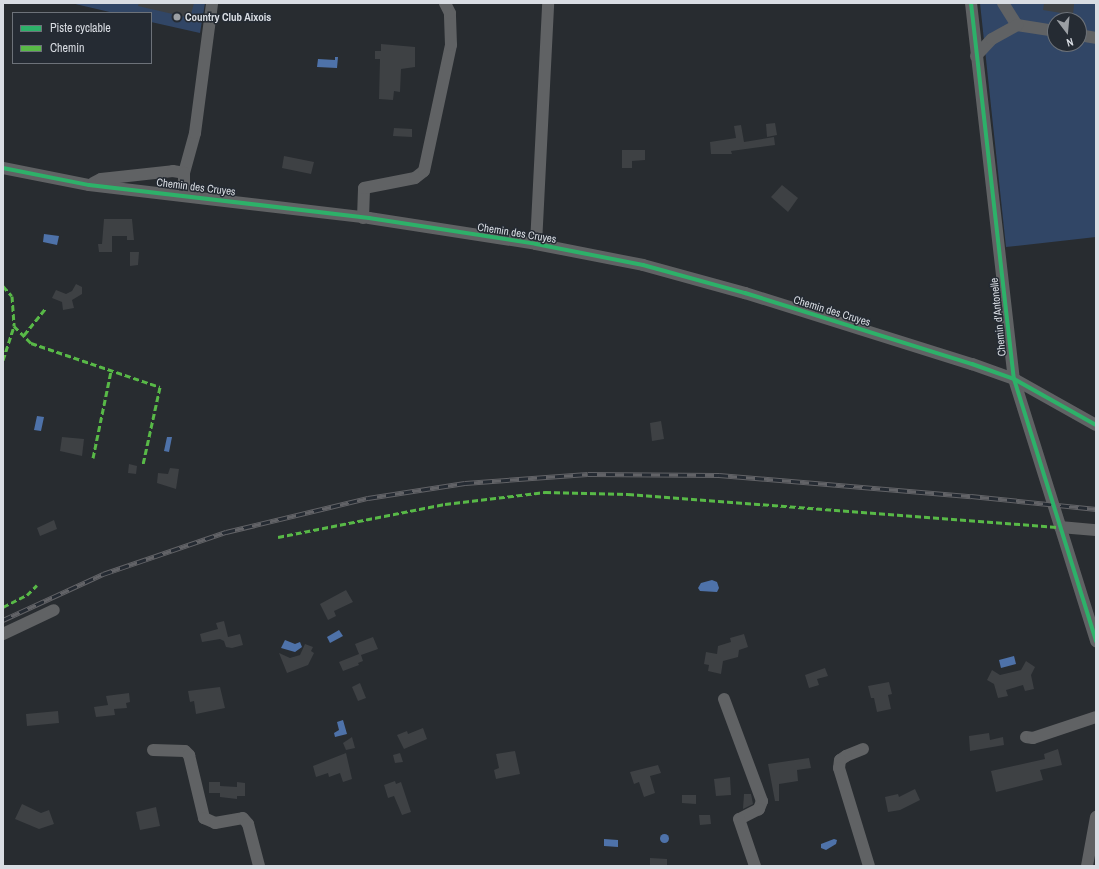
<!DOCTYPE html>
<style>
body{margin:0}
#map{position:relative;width:1099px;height:869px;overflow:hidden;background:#282c30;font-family:"Archivo Narrow",sans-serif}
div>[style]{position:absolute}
.green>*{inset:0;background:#314666}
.water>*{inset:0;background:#4e72a9}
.round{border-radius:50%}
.building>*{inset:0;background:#3e4144}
.minor>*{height:12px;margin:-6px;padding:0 6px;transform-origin:6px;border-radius:6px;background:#606264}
.rail>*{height:4.5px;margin-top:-2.25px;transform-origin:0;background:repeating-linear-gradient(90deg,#252b33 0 9px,#626367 0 18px);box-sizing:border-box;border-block:1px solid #626367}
.quiet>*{height:3px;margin-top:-1.5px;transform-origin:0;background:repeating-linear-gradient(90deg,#58b947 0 6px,transparent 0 9px)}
.cycleway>*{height:4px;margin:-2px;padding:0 2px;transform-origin:2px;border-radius:2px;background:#2db169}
.dots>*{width:11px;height:11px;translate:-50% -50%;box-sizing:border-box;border:2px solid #252b33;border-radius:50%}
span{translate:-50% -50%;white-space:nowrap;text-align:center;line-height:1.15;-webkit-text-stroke:3px #252b33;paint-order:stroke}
.poi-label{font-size:11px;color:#d9dde3;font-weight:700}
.left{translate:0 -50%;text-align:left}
.street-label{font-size:11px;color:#d9dde3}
.frame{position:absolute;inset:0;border:4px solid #d9dde3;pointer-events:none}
.legend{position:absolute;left:12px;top:12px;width:140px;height:52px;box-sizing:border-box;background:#252b33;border:1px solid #6d7279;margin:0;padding:5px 7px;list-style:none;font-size:12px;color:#d9dde3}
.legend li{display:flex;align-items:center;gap:8px;height:20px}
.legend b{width:20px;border:1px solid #6d7279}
.north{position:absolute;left:1047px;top:12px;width:40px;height:40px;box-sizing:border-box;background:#252b33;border:1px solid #6d7279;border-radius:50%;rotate:164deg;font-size:11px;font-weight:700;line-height:16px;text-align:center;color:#d9dde3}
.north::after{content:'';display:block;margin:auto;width:14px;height:18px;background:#9b9fa4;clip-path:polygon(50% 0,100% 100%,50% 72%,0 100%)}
</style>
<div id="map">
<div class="green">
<div style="clip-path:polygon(71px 3px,205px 3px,200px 33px,151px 22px,151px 13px,114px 13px)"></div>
<div style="clip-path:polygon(evenodd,980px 3px,1096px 3px,1096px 237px,1006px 247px,980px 3px,1055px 20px,1079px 20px,1079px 44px,1055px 44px,1055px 20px)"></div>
</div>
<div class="water">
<div style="clip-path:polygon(335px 57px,338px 57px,337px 68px,317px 67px,318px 59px,335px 60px)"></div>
<div style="clip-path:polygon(44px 234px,59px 236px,57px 245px,43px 242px)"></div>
<div style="clip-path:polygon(37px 416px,44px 417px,41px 431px,34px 430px)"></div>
<div style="clip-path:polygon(167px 437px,172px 437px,169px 452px,164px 451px)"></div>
<div style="clip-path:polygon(712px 580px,717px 582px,719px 588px,717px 592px,700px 591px,698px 588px,701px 583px)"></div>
<div style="clip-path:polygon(339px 630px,343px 636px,330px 643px,327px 637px)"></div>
<div style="clip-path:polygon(285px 640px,295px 644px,300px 642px,302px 647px,295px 652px,281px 648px)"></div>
<div style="clip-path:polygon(1014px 656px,1016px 664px,1001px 668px,999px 660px)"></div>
<div style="clip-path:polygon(343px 720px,347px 734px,335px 737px,334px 733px,339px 730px,337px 722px)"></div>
<div class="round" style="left:659.5px;top:833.5px;width:9px;height:9px"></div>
<div style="clip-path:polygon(604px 839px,618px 840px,618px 847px,604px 846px)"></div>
<div style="clip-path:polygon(834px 839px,837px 840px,836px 844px,826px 850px,821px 848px,821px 844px)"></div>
</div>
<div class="building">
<div style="clip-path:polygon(139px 3px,194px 3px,190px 18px,138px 6px)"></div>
<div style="clip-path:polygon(1044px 3px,1074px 4px,1073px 15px,1043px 10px)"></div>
<div style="clip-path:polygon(381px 44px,415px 47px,415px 67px,401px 69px,400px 92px,394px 91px,393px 100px,379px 99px,380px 59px,375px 59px,375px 51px,381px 51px)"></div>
<div style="clip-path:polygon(775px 123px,777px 135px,767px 137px,766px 124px)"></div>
<div style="clip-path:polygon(741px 125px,744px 142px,774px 137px,775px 145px,731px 151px,732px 154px,711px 154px,710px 142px,736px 138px,734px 126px)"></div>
<div style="clip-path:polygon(394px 128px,412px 129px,412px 137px,393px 136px)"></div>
<div style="clip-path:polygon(622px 150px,645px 150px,645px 160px,632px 161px,632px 168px,622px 168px)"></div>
<div style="clip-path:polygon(284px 156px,314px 162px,311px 174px,282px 168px)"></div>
<div style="clip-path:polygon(782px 185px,798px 198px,788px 212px,771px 197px)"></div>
<div style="clip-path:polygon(104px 219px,132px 219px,134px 240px,127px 240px,127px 236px,112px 236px,112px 252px,99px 252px,98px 244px,102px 244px)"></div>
<div style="clip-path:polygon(130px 252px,139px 252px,138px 265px,130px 266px)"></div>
<div style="clip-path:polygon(76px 284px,82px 287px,82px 294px,72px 300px,74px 308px,63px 310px,62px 302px,52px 298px,56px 290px,66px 294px,72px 291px)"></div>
<div style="clip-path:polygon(661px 421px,664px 439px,652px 441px,650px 423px)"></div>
<div style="clip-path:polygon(62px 437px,84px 439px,82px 456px,60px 451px)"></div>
<div style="clip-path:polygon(129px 464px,137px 466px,136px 474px,128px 473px)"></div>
<div style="clip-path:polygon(170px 468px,179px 469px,176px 489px,157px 483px,158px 473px,168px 474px)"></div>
<div style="clip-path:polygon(54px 520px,57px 529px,40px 536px,37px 528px)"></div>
<div style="clip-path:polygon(346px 590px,353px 602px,334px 611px,336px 616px,328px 620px,320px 604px)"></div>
<div style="clip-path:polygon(224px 621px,228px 637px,240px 634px,243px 645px,232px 648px,226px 647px,224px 641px,220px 639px,202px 642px,200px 634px,218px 629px,216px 623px)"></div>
<div style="clip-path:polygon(744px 634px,748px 647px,739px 650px,738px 657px,723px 661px,721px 674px,708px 671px,709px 665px,704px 664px,706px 652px,717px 654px,718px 646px,731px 642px,730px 638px)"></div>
<div style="clip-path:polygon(373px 637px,378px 649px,361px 655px,363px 661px,358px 663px,359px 665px,343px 671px,339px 662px,359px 654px,355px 644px)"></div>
<div style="clip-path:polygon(305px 644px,313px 647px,311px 651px,314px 653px,308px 665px,287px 673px,279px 653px,290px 658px,300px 655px)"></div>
<div style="clip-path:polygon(1026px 661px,1035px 667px,1031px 675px,1034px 689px,1025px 691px,1023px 685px,1006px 690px,1008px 696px,998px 698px,994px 684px,987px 680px,992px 670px,1000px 675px,1021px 670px)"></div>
<div style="clip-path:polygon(825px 668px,828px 676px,817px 679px,819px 685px,809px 688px,805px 675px)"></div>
<div style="clip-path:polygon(889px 682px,892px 694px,888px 695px,891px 709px,877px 712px,874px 698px,871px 698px,868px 686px)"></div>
<div style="clip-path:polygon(360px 683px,366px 698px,358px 701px,352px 687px)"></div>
<div style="clip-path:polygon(220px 687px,225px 708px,196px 714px,194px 701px,190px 702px,188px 691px)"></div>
<div style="clip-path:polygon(129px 693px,130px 702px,126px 703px,127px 708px,114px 709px,115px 715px,96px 717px,94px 707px,108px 705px,106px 696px)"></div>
<div style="clip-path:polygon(58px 711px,59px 723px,27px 726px,26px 714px)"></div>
<div style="clip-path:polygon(423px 728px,427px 739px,404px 749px,397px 735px,407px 731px,408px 734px)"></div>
<div style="clip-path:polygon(989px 733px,990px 740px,1003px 737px,1004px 745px,970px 751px,969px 736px)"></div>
<div style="clip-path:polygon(352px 737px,355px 748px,346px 750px,343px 743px)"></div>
<div style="clip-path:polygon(1058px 749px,1062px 765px,1040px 770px,1043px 780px,996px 792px,991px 771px,1045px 759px,1044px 754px)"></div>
<div style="clip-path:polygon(515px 751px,520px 774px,496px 779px,494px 770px,499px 768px,496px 754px)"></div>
<div style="clip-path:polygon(346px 753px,352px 779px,343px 782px,340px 773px,329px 777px,328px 773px,316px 777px,313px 766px)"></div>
<div style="clip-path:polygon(400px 753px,403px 762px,395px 763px,393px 755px)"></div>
<div style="clip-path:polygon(809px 758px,811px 768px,797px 770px,798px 781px,779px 784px,779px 801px,775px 801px,768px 764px)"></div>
<div style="clip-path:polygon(658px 765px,661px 773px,650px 776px,655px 793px,644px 797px,639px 782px,634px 784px,630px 772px)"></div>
<div style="clip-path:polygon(730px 777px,731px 795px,716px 796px,714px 779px)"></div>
<div style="clip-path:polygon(395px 781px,396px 784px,401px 782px,411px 812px,402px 815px,394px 796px,388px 798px,384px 785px)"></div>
<div style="clip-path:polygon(209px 782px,220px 782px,220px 793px,209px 793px)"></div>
<div style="clip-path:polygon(237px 782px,245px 783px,245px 796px,237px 796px,237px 799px,220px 797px,220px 786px,237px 787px)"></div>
<div style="clip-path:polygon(915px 789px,920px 800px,900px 810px,888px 812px,885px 797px,898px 794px,899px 797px)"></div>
<div style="clip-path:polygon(744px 794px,751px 794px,753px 804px,743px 809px)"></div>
<div style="clip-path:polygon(682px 795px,696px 795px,696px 804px,682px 803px)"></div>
<div style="clip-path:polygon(22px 804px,41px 813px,49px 810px,54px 824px,39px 829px,15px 819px)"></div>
<div style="clip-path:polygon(156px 807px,160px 826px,140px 830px,136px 812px)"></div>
<div style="clip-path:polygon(699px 815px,710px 815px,711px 824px,700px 825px)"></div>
<div style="clip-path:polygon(650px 858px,667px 859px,667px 866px,650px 866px)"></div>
</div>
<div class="minor">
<div style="left:971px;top:3px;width:378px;rotate:83.5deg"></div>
<div style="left:1014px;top:379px;width:275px;rotate:72.6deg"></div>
<div style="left:1003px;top:3px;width:26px;rotate:58deg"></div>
<div style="left:1017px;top:25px;width:38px;rotate:9deg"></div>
<div style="left:1079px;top:35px;width:17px;rotate:10deg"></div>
<div style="left:976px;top:56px;width:23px;rotate:-47deg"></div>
<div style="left:992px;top:39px;width:29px;rotate:-29deg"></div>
<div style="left:3px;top:168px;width:88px;rotate:11.2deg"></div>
<div style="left:89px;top:185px;width:282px;rotate:6.7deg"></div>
<div style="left:369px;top:218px;width:169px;rotate:8.8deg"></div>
<div style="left:536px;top:244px;width:109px;rotate:11.1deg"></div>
<div style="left:643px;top:265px;width:106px;rotate:15.4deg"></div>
<div style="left:745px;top:293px;width:238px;rotate:17.4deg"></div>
<div style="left:972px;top:364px;width:45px;rotate:19.7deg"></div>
<div style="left:1014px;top:379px;width:94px;rotate:29.3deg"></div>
<div style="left:184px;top:173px;width:41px;rotate:-74.6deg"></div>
<div style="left:195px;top:133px;width:131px;rotate:-82.5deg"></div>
<div style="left:93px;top:183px;width:9px;rotate:-27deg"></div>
<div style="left:101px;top:179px;width:72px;rotate:-6.3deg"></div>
<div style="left:173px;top:171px;width:11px;rotate:10deg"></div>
<div style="left:184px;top:173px;width:22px;rotate:90deg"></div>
<div style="left:363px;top:218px;width:30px;rotate:-88deg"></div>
<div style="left:364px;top:188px;width:52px;rotate:-11.1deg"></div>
<div style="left:415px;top:178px;width:11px;rotate:-38deg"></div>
<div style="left:424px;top:171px;width:129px;rotate:-77.9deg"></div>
<div style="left:451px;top:45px;width:32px;rotate:-92deg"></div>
<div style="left:450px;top:13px;width:11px;rotate:-117deg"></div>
<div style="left:536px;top:244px;width:241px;rotate:-87.1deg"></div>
<div style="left:1060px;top:527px;width:36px;rotate:5deg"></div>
<div style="left:3px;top:634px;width:56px;rotate:-25.2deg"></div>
<div style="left:724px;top:699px;width:109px;rotate:69.6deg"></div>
<div style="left:762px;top:801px;width:9px;rotate:111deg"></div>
<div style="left:759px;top:809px;width:22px;rotate:153deg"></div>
<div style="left:739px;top:819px;width:50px;rotate:71.2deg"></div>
<div style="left:1026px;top:737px;width:7px;rotate:8deg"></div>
<div style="left:1033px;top:738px;width:66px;rotate:-18.4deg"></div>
<div style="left:863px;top:749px;width:18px;rotate:158deg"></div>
<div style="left:846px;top:756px;width:7px;rotate:146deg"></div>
<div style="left:840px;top:760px;width:8px;rotate:97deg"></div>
<div style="left:839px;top:768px;width:102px;rotate:73deg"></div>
<div style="left:153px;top:750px;width:32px;rotate:2deg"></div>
<div style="left:185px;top:751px;width:6px;rotate:45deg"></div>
<div style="left:189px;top:755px;width:65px;rotate:76.6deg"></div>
<div style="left:204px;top:818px;width:12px;rotate:24deg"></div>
<div style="left:215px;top:823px;width:28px;rotate:-10deg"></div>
<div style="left:243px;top:818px;width:8px;rotate:50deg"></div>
<div style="left:248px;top:824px;width:43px;rotate:75.3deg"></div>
<div style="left:1087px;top:866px;width:50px;rotate:-79.6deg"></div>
</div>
<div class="rail">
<div style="left:3px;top:620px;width:110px;rotate:-24.7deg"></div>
<div style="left:103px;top:574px;width:130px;rotate:-18.9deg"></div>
<div style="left:226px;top:532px;width:146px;rotate:-13.5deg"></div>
<div style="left:368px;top:498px;width:98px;rotate:-8.8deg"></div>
<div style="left:465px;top:483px;width:123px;rotate:-4.2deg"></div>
<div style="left:588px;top:474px;width:131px;rotate:0.4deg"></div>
<div style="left:719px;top:475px;width:253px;rotate:4.8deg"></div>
<div style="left:971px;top:496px;width:126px;rotate:5.9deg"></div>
</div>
<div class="quiet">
<div style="left:3px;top:286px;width:13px;rotate:48deg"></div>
<div style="left:12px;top:296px;width:30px;rotate:86deg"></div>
<div style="left:14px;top:326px;width:24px;rotate:45deg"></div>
<div style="left:31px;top:343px;width:136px;rotate:18.8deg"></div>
<div style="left:160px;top:387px;width:79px;rotate:102.4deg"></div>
<div style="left:24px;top:335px;width:35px;rotate:-51deg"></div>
<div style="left:3px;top:360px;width:36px;rotate:-72deg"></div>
<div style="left:93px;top:458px;width:89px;rotate:-78.3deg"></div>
<div style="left:278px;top:537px;width:170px;rotate:-11.2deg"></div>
<div style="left:445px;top:504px;width:101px;rotate:-6.8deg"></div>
<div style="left:545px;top:492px;width:83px;rotate:1.4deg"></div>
<div style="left:628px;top:494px;width:433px;rotate:4.4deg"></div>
<div style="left:3px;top:607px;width:27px;rotate:-27deg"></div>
<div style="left:27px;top:595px;width:14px;rotate:-45deg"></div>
</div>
<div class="cycleway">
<div style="left:971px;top:3px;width:378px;rotate:83.5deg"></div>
<div style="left:1014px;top:379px;width:275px;rotate:72.6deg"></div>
<div style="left:3px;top:168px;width:88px;rotate:11.2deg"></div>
<div style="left:89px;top:185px;width:282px;rotate:6.7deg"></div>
<div style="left:369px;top:218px;width:169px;rotate:8.8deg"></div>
<div style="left:536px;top:244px;width:109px;rotate:11.1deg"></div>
<div style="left:643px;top:265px;width:106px;rotate:15.4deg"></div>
<div style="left:745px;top:293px;width:238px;rotate:17.4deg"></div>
<div style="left:972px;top:364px;width:45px;rotate:19.7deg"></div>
<div style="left:1014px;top:379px;width:94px;rotate:29.3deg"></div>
</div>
<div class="dots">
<div style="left:177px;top:17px;background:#9b9fa4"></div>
</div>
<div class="poi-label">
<span class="left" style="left:185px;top:17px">Country Club Aixois</span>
</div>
<div class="street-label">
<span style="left:196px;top:187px;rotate:7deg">Chemin des Cruyes</span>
<span style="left:517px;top:233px;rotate:9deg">Chemin des Cruyes</span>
<span style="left:832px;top:311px;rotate:17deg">Chemin des Cruyes</span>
<span style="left:998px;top:317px;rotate:-96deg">Chemin d'Antonelle</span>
</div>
<div class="frame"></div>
<ul class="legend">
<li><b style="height:5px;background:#2db169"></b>Piste cyclable</li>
<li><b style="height:5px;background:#58b947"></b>Chemin</li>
</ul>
<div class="north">N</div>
</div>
